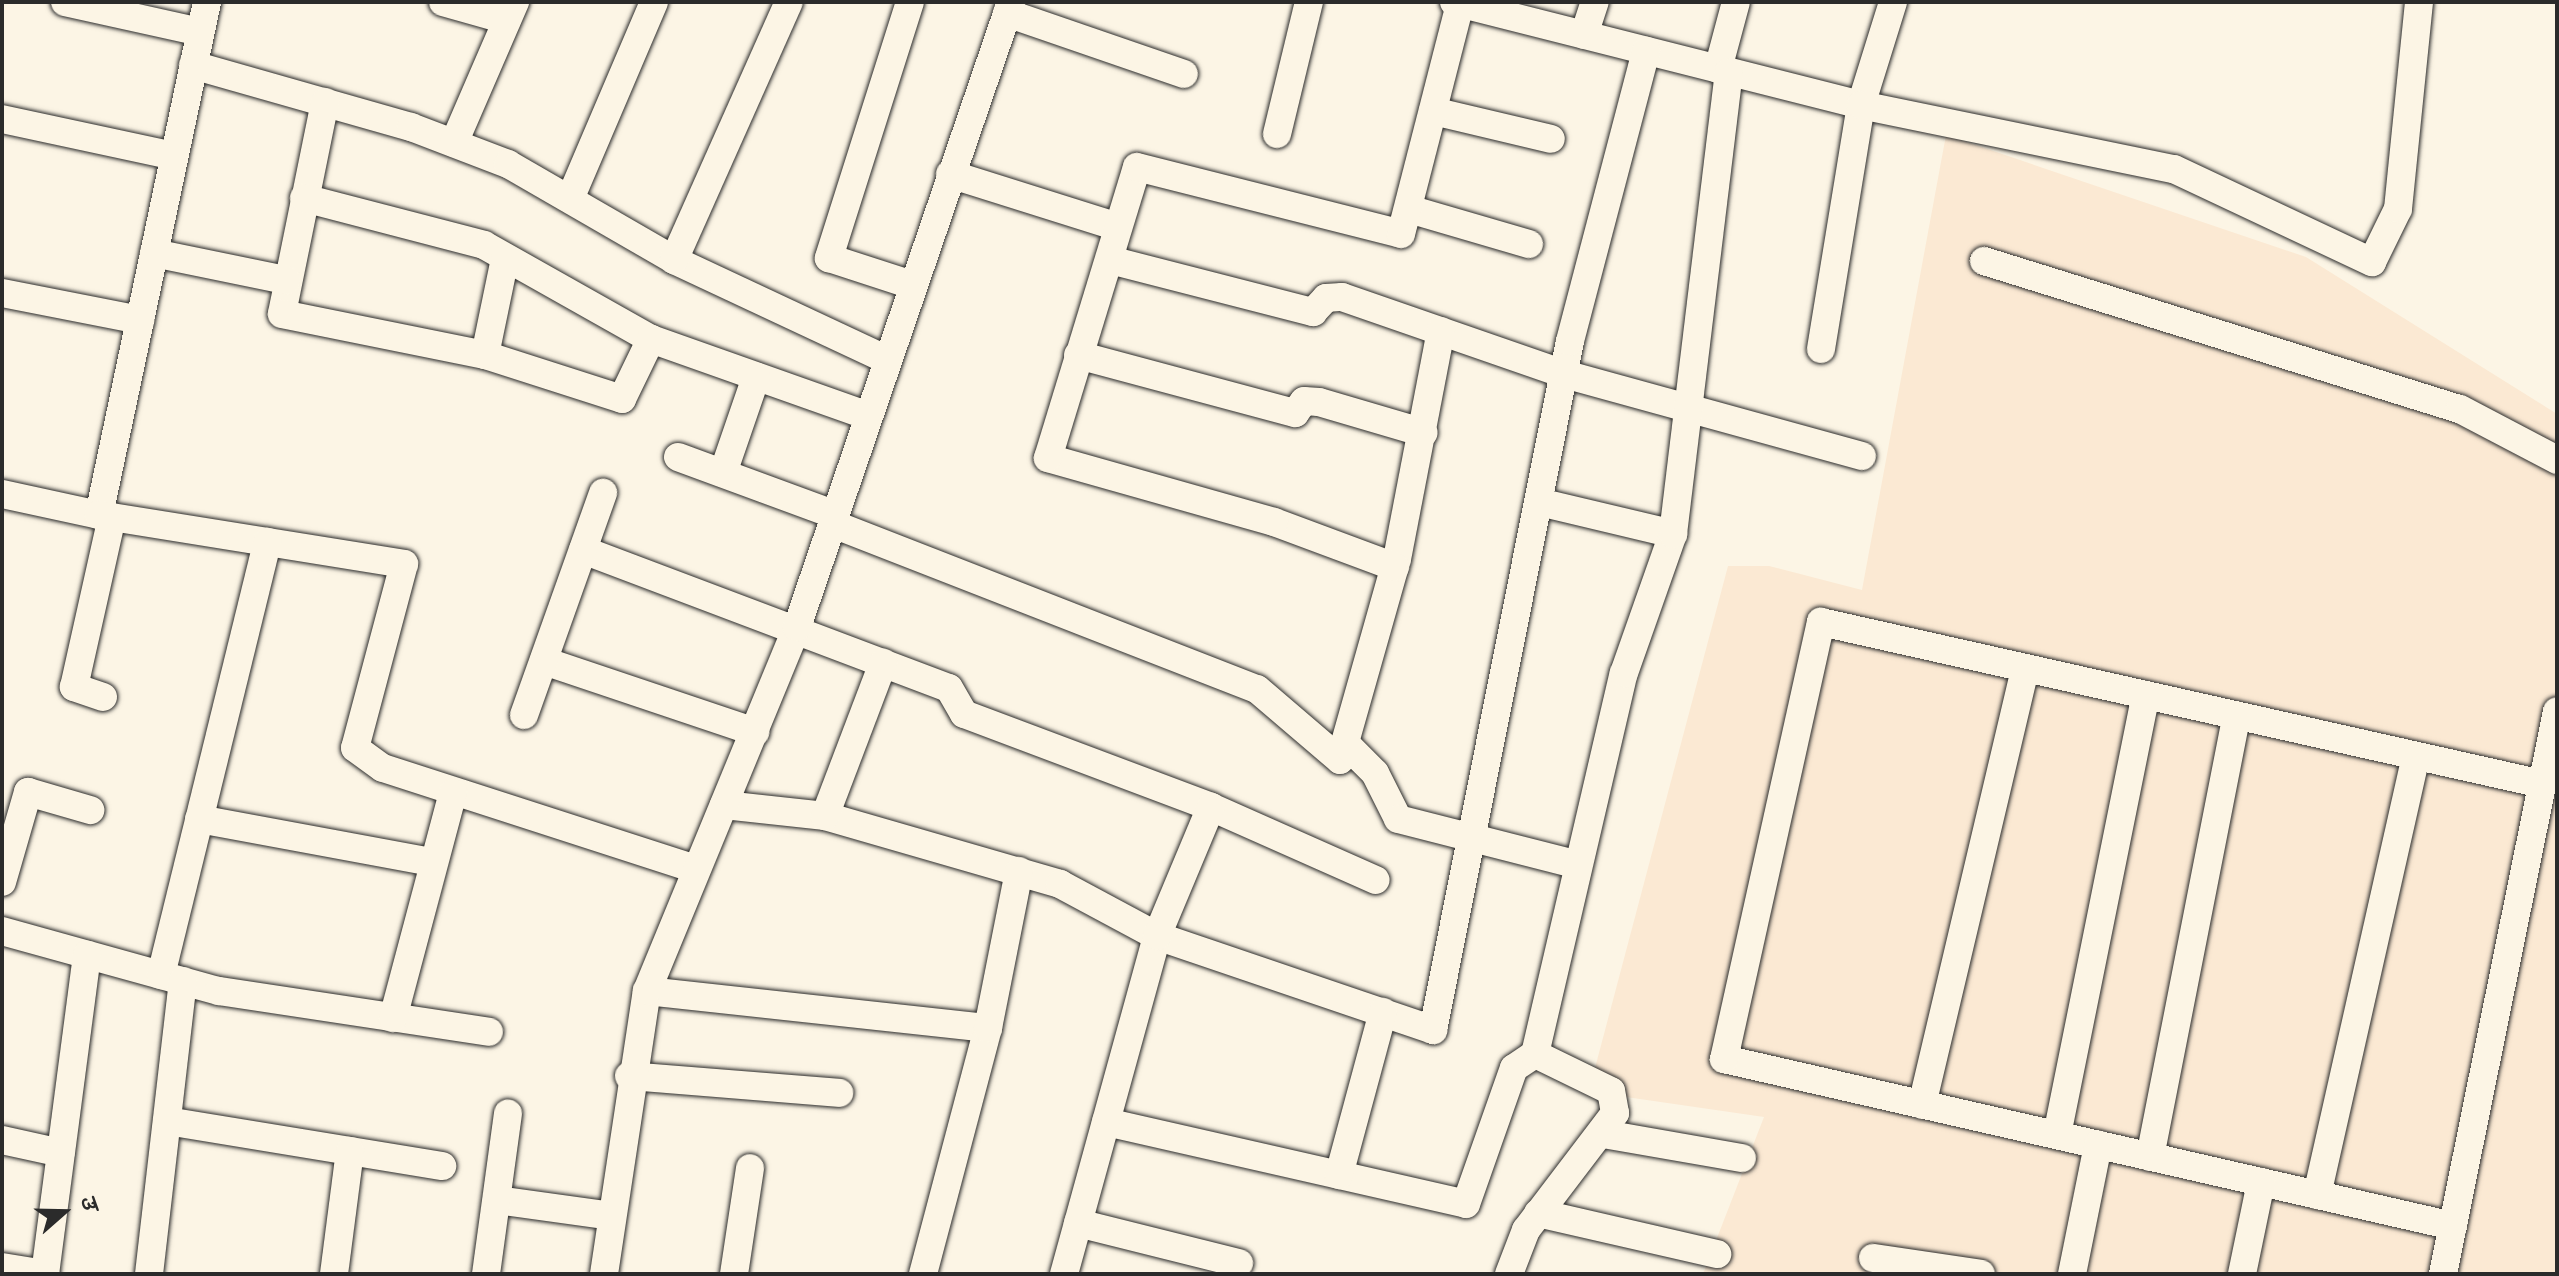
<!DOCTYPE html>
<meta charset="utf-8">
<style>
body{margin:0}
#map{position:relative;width:2559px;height:1276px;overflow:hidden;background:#fcf5e5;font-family:Kalam,"Playpen Sans Deva",sans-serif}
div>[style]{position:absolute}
.built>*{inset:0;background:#fbe9d3}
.roads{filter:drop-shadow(0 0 2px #2b2b2b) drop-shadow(0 0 2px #2b2b2b)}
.minor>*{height:28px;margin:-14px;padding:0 14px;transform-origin:14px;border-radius:14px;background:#fcf5e5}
span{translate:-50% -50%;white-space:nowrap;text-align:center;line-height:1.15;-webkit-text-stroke:8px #fcf5e5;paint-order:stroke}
.frame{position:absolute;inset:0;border:4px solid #2b2b2b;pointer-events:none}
.north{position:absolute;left:24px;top:1172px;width:80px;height:80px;-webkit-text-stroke:6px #fcf5e5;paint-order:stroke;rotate:70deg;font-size:22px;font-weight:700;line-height:32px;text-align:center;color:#2b2b2b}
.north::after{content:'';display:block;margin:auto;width:28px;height:36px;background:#2b2b2b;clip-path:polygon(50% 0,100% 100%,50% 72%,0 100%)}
</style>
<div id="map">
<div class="built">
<div style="clip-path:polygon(1946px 135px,2306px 257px,2557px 414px,2557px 1274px,1703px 1274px,1764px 1117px,1626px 1097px,1595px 1068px,1728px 566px,1769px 566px,1862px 590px)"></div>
</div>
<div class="roads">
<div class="minor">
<div style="left:65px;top:2px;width:138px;rotate:12.5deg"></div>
<div style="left:443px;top:2px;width:66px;rotate:15.7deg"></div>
<div style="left:910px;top:2px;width:269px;rotate:107.6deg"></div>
<div style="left:829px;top:258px;width:87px;rotate:18deg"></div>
<div style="left:1454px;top:2px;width:420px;rotate:14.2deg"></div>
<div style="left:1861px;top:105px;width:108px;rotate:-72.7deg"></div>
<div style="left:1007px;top:13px;width:187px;rotate:19deg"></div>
<div style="left:1584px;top:35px;width:35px;rotate:-72deg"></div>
<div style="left:193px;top:65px;width:227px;rotate:15.9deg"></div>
<div style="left:411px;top:127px;width:104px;rotate:20.9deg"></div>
<div style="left:508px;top:164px;width:192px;rotate:30deg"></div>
<div style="left:674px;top:260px;width:235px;rotate:25.1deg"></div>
<div style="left:1718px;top:69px;width:69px;rotate:-75deg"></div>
<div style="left:325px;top:102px;width:216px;rotate:101.5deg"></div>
<div style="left:282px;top:314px;width:207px;rotate:11.4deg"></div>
<div style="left:485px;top:355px;width:144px;rotate:17.8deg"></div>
<div style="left:622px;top:399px;width:67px;rotate:-64.2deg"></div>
<div style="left:1433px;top:111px;width:121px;rotate:13.3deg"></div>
<div style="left:2px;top:119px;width:176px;rotate:12.1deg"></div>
<div style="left:1277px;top:134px;width:136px;rotate:-76.4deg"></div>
<div style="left:454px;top:143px;width:154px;rotate:-66.6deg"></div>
<div style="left:950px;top:174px;width:176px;rotate:17.5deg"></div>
<div style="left:304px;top:198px;width:186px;rotate:14.6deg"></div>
<div style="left:484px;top:245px;width:192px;rotate:29.4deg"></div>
<div style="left:651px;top:339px;width:230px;rotate:19.5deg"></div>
<div style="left:570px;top:199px;width:214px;rotate:-66.9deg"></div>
<div style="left:1409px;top:209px;width:125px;rotate:16.3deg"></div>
<div style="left:154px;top:253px;width:135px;rotate:11.6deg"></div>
<div style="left:674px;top:260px;width:282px;rotate:-66deg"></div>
<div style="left:1110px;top:260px;width:210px;rotate:14.4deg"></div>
<div style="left:1313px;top:312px;width:19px;rotate:-47deg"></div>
<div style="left:1326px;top:298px;width:16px;rotate:-4deg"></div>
<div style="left:1342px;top:297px;width:235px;rotate:19.1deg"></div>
<div style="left:1564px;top:374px;width:309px;rotate:15.4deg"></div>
<div style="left:1984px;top:261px;width:498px;rotate:17.3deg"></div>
<div style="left:2460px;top:409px;width:110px;rotate:27.7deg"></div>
<div style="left:2px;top:293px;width:141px;rotate:11.1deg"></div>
<div style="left:1821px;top:349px;width:247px;rotate:-80.7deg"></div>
<div style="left:1861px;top:105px;width:319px;rotate:11.6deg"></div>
<div style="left:2174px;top:169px;width:219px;rotate:25.2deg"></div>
<div style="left:2372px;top:262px;width:59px;rotate:-63.9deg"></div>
<div style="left:2398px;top:209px;width:208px;rotate:-84.2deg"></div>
<div style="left:485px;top:355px;width:99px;rotate:-78.3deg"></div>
<div style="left:1078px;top:355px;width:225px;rotate:15deg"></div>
<div style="left:1295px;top:413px;width:15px;rotate:-53deg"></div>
<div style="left:1304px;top:401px;width:15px;rotate:4deg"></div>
<div style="left:1319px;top:402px;width:109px;rotate:16.4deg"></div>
<div style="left:678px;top:457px;width:168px;rotate:20.2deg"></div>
<div style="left:723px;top:473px;width:102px;rotate:-71deg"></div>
<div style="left:2px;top:494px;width:99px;rotate:12.2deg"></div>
<div style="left:99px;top:515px;width:524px;rotate:-78.11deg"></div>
<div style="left:1539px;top:502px;width:138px;rotate:13.4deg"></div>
<div style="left:99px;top:515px;width:309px;rotate:9.1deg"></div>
<div style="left:404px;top:564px;width:190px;rotate:104.9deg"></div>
<div style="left:355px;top:748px;width:34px;rotate:36deg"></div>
<div style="left:383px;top:768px;width:328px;rotate:17.9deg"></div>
<div style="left:833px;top:524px;width:455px;rotate:21.3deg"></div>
<div style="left:1257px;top:689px;width:109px;rotate:40.5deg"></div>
<div style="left:1340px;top:760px;width:209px;rotate:-74.2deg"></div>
<div style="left:1397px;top:559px;width:232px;rotate:-79.1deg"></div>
<div style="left:583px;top:550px;width:391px;rotate:20.7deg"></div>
<div style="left:949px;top:688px;width:30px;rotate:60deg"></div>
<div style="left:964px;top:714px;width:264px;rotate:20.6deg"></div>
<div style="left:1211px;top:807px;width:180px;rotate:23.9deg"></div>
<div style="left:1395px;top:567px;width:129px;rotate:-159.6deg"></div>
<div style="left:1274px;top:522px;width:235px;rotate:-164.2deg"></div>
<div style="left:1048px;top:458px;width:304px;rotate:-73deg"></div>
<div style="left:1137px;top:167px;width:272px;rotate:14.2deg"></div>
<div style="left:1401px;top:234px;width:237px;rotate:-75.6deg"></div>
<div style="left:544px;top:661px;width:223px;rotate:18.6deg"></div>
<div style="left:103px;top:697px;width:31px;rotate:-161deg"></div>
<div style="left:74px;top:687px;width:174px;rotate:-77.4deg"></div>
<div style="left:524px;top:715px;width:236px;rotate:-70.4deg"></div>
<div style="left:1348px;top:746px;width:38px;rotate:45deg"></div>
<div style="left:1375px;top:773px;width:51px;rotate:63.4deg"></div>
<div style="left:1398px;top:819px;width:183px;rotate:14.3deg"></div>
<div style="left:724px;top:805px;width:102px;rotate:6.2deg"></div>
<div style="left:825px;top:816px;width:245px;rotate:16.1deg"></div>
<div style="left:1060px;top:884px;width:110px;rotate:28.2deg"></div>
<div style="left:1157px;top:936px;width:292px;rotate:18.8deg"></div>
<div style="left:1433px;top:1030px;width:702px;rotate:-78.75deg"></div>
<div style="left:1570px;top:341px;width:300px;rotate:-75.3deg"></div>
<div style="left:825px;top:816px;width:164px;rotate:-69.2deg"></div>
<div style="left:199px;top:819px;width:235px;rotate:10.5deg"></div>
<div style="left:2px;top:882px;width:94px;rotate:-73.9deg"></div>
<div style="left:28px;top:792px;width:65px;rotate:16.2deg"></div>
<div style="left:2px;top:931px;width:225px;rotate:15.5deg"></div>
<div style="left:219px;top:991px;width:273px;rotate:8.6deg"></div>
<div style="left:161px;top:975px;width:446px;rotate:-76.2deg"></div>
<div style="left:647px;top:991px;width:343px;rotate:6.2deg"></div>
<div style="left:393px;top:1018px;width:233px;rotate:-75.1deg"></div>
<div style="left:629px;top:1076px;width:211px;rotate:4.6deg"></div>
<div style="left:1922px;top:1105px;width:449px;rotate:-76.7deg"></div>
<div style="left:167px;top:1121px;width:279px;rotate:9.3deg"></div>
<div style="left:1106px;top:1122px;width:369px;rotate:12.8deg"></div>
<div style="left:1466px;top:1204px;width:144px;rotate:-70.6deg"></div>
<div style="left:1514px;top:1068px;width:25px;rotate:-34deg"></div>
<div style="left:1535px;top:1054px;width:391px;rotate:-76.9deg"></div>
<div style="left:1624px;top:673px;width:147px;rotate:-70.6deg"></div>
<div style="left:1673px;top:534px;width:465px;rotate:-83.1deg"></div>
<div style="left:1604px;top:1134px;width:140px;rotate:9.9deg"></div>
<div style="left:2057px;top:1135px;width:449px;rotate:-78.6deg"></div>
<div style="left:2px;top:1140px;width:60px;rotate:12.4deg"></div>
<div style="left:2150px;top:1157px;width:450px;rotate:-78.9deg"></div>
<div style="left:1339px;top:1175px;width:169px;rotate:-74.9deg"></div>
<div style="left:2317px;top:1195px;width:450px;rotate:-77.3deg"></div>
<div style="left:497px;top:1200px;width:116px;rotate:7.9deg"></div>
<div style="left:1538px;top:1213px;width:184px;rotate:12.9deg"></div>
<div style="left:1078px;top:1223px;width:166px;rotate:14deg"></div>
<div style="left:2453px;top:1226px;width:748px;rotate:-167.1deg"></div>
<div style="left:1724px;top:1059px;width:448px;rotate:-77.5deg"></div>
<div style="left:1821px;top:622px;width:739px;rotate:12.66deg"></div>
<div style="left:1873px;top:1258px;width:109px;rotate:8.4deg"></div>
<div style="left:2px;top:1267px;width:44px;rotate:9.2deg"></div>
<div style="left:45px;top:1274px;width:322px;rotate:-82.5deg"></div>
<div style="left:149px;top:1274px;width:295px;rotate:-83.4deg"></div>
<div style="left:334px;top:1274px;width:124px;rotate:-82.6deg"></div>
<div style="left:486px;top:1274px;width:162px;rotate:-82.2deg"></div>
<div style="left:604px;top:1274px;width:286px;rotate:-81.4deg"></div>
<div style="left:647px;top:991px;width:394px;rotate:-67.6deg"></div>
<div style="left:797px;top:627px;width:661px;rotate:-71.1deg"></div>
<div style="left:734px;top:1274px;width:107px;rotate:-81.4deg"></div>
<div style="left:923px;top:1274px;width:254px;rotate:-75.2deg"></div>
<div style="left:988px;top:1028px;width:160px;rotate:-78.8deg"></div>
<div style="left:1064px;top:1274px;width:351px;rotate:-74.6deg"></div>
<div style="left:1157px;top:936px;width:140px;rotate:-67.3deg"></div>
<div style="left:1509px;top:1274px;width:47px;rotate:-68.9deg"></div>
<div style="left:1526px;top:1230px;width:147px;rotate:-52.7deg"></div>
<div style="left:1615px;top:1113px;width:22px;rotate:-100deg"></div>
<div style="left:1611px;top:1091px;width:85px;rotate:-154deg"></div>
<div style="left:2072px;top:1274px;width:132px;rotate:-78.6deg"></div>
<div style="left:2242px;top:1274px;width:94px;rotate:-78.3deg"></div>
<div style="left:2443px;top:1274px;width:574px;rotate:-78.55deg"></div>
</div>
</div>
<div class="frame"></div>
<div class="north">उ</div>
</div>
